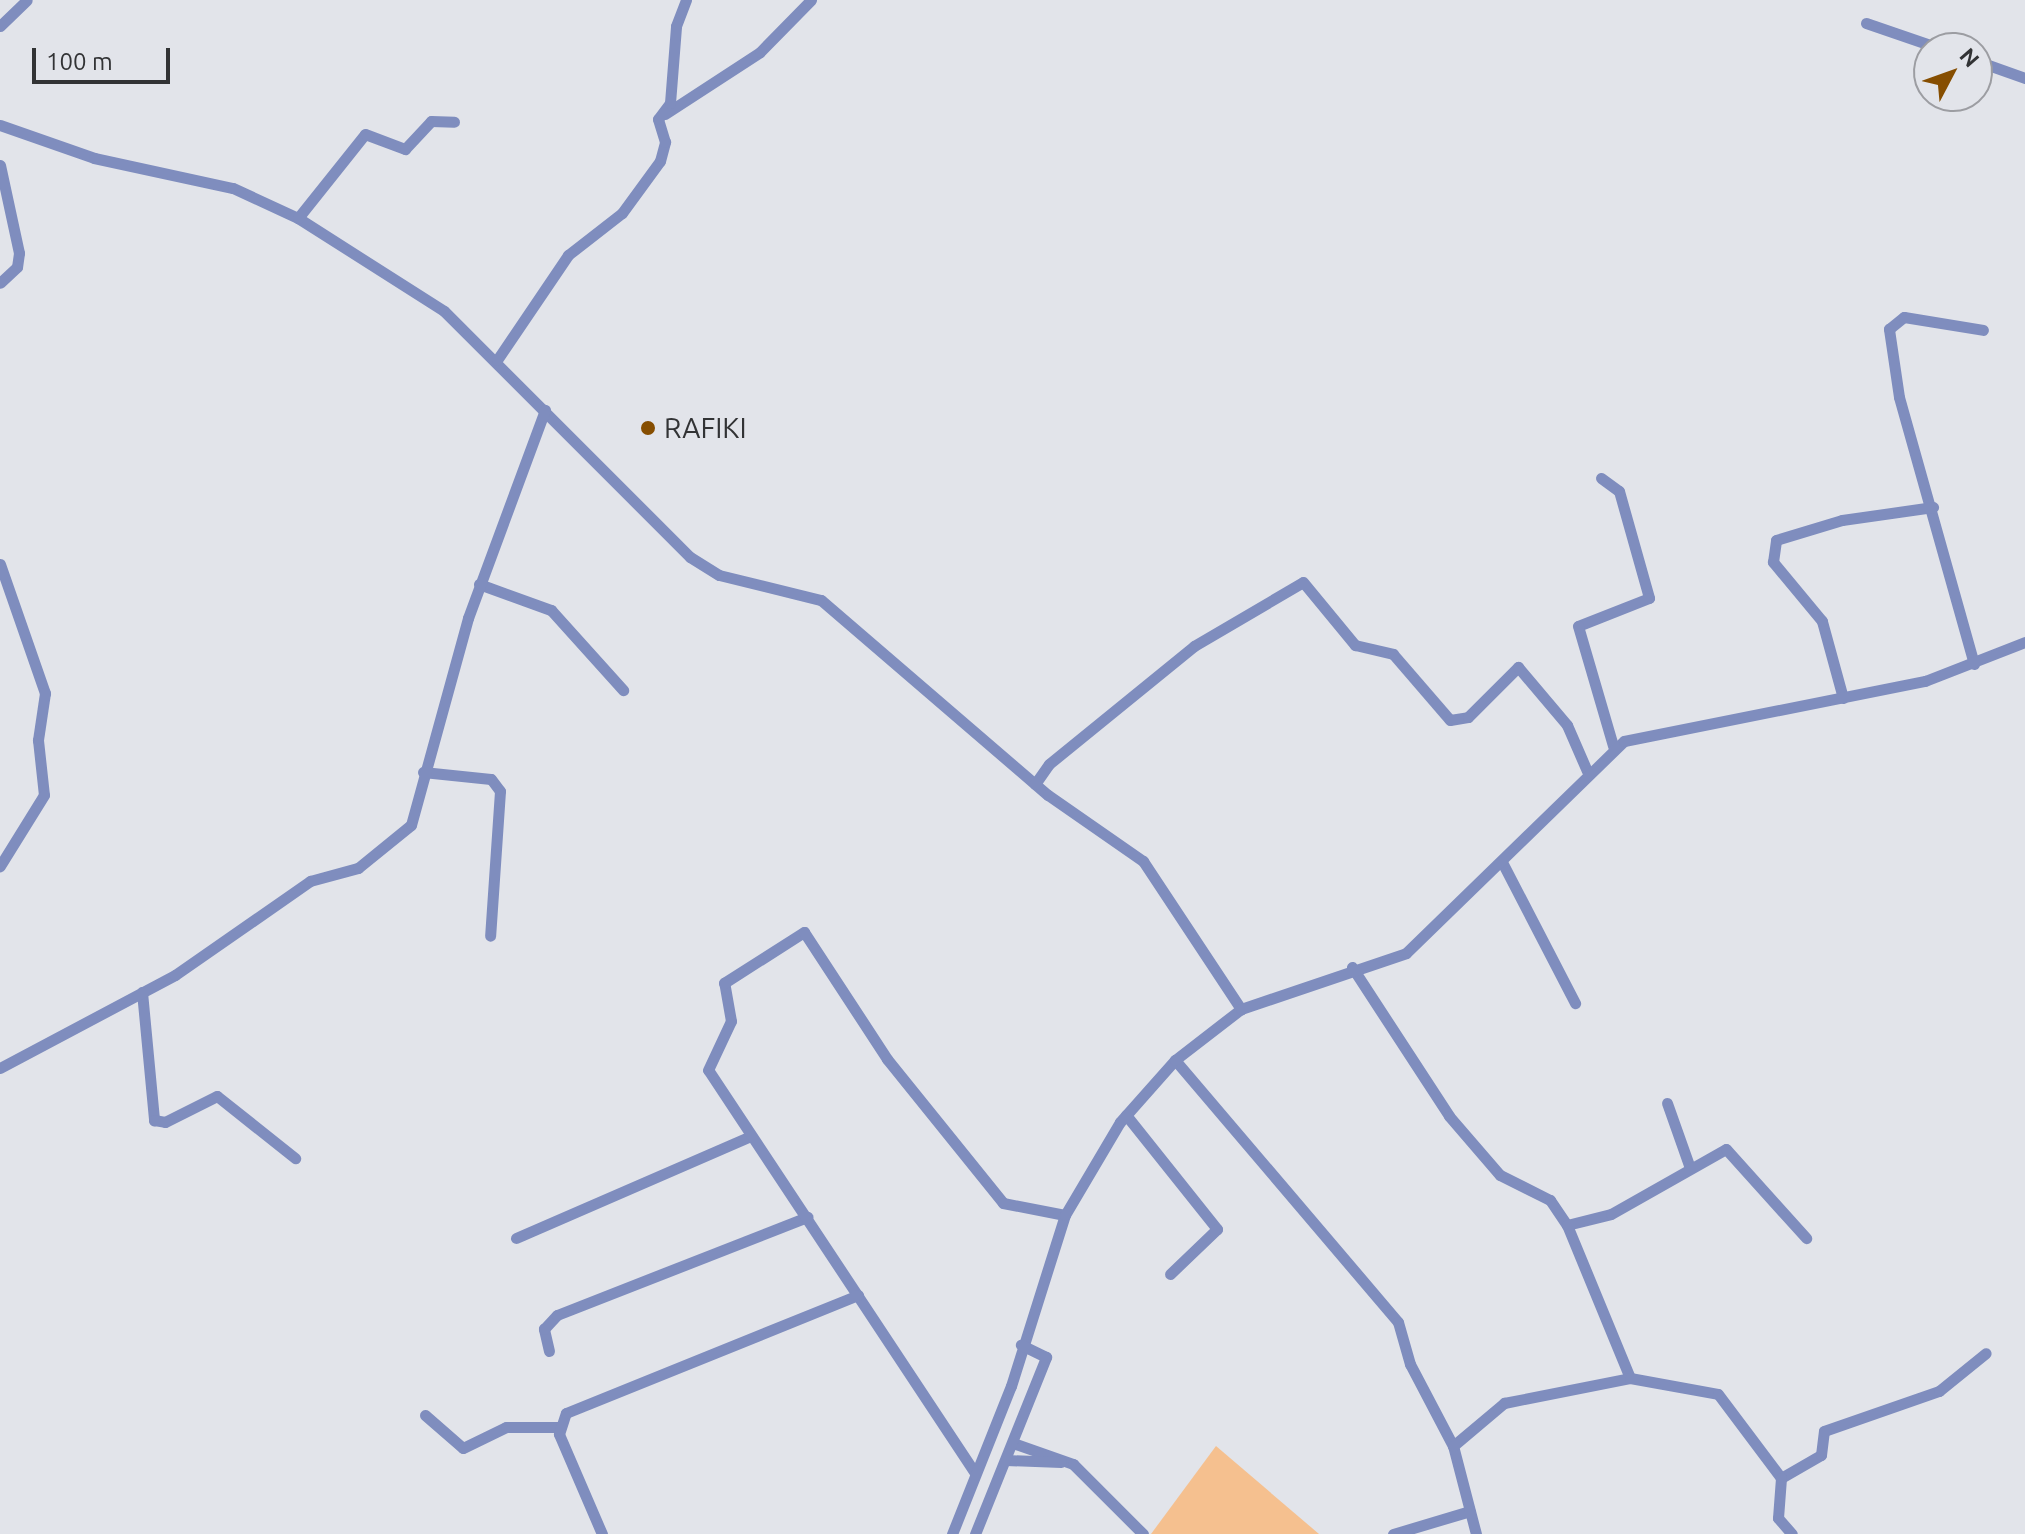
<!DOCTYPE html>
<style>
body{margin:0}
#map{position:relative;width:2025px;height:1534px;overflow:hidden;background:#e2e4ea;font-family:Ubuntu,sans-serif}
div>[style]{position:absolute}
.green>*{inset:0;background:#f5c08f}
.minor>*{height:11px;margin:-5.5px;padding:0 5.5px;transform-origin:5.5px;border-radius:5.5px;background:#7f8dbe}
.dots>*{width:22px;height:22px;translate:-50% -50%;box-sizing:border-box;border:4px solid #e2e4ea;border-radius:50%}
span{translate:-50% -50%;white-space:nowrap;text-align:center;line-height:1.15;-webkit-text-stroke:8px #e2e4ea;paint-order:stroke}
.poi-label{font-size:28px;color:#323335}
.left{translate:0 -50%;text-align:left}
.north{position:absolute;left:1913px;top:32px;width:80px;height:80px;box-sizing:border-box;background:#e2e4ea;border:2px solid #9c9da2;border-radius:50%;rotate:49deg;font-size:22px;font-weight:700;line-height:32px;text-align:center;color:#323335}
.north::after{content:'';display:block;margin:auto;width:28px;height:36px;background:#864e01;clip-path:polygon(50% 0,100% 100%,50% 72%,0 100%)}
.scale{position:absolute;left:32px;top:48px;width:138px;height:36px;box-sizing:border-box;border:4px solid #323335;border-top:0;padding-left:10px;font-size:24px;line-height:28px;white-space:nowrap;color:#323335;-webkit-text-stroke:6px #e2e4ea;paint-order:stroke}
</style>
<div id="map">
<div class="green">
<div style="clip-path:polygon(1216px 1446px,1319px 1534px,1151px 1534px)"></div>
</div>
<div class="minor">
<div style="left:1866px;top:23px;width:77px;rotate:18.9deg"></div>
<div style="left:0;top:26px;width:37px;rotate:-44deg"></div>
<div style="left:1977px;top:61px;width:51px;rotate:19.5deg"></div>
<div style="left:665px;top:114px;width:113px;rotate:-33.1deg"></div>
<div style="left:760px;top:52px;width:73px;rotate:-45.6deg"></div>
<div style="left:0;top:125px;width:100px;rotate:19.3deg"></div>
<div style="left:94px;top:158px;width:142px;rotate:12.2deg"></div>
<div style="left:233px;top:188px;width:72px;rotate:24.8deg"></div>
<div style="left:298px;top:218px;width:173px;rotate:32.5deg"></div>
<div style="left:444px;top:311px;width:348px;rotate:45deg"></div>
<div style="left:690px;top:557px;width:34px;rotate:32deg"></div>
<div style="left:719px;top:575px;width:105px;rotate:13.8deg"></div>
<div style="left:821px;top:600px;width:299px;rotate:40.7deg"></div>
<div style="left:1048px;top:795px;width:116px;rotate:34.8deg"></div>
<div style="left:1143px;top:861px;width:178px;rotate:56.5deg"></div>
<div style="left:0;top:165px;width:90px;rotate:77.8deg"></div>
<div style="left:19px;top:253px;width:14px;rotate:98deg"></div>
<div style="left:17px;top:267px;width:23px;rotate:137deg"></div>
<div style="left:298px;top:218px;width:107px;rotate:-51.4deg"></div>
<div style="left:365px;top:134px;width:43px;rotate:20.6deg"></div>
<div style="left:405px;top:149px;width:38px;rotate:-47deg"></div>
<div style="left:431px;top:121px;width:23px;rotate:2deg"></div>
<div style="left:497px;top:360px;width:127px;rotate:-55.9deg"></div>
<div style="left:568px;top:255px;width:68px;rotate:-37.9deg"></div>
<div style="left:622px;top:213px;width:64px;rotate:-53.8deg"></div>
<div style="left:660px;top:161px;width:20px;rotate:-75deg"></div>
<div style="left:665px;top:142px;width:24px;rotate:-107deg"></div>
<div style="left:658px;top:119px;width:20px;rotate:-53deg"></div>
<div style="left:670px;top:103px;width:77px;rotate:-85.5deg"></div>
<div style="left:676px;top:26px;width:28px;rotate:-69deg"></div>
<div style="left:1601px;top:478px;width:22px;rotate:36deg"></div>
<div style="left:1619px;top:491px;width:111px;rotate:74.3deg"></div>
<div style="left:1649px;top:598px;width:76px;rotate:158.5deg"></div>
<div style="left:1578px;top:626px;width:125px;rotate:73.7deg"></div>
<div style="left:0;top:564px;width:137px;rotate:70.8deg"></div>
<div style="left:45px;top:693px;width:48px;rotate:98.5deg"></div>
<div style="left:38px;top:740px;width:55px;rotate:83.8deg"></div>
<div style="left:44px;top:795px;width:84px;rotate:121.8deg"></div>
<div style="left:479px;top:584px;width:77px;rotate:19.9deg"></div>
<div style="left:551px;top:610px;width:108px;rotate:48deg"></div>
<div style="left:1974px;top:664px;width:277px;rotate:-105.7deg"></div>
<div style="left:1899px;top:397px;width:69px;rotate:-98.4deg"></div>
<div style="left:1889px;top:329px;width:19px;rotate:-39deg"></div>
<div style="left:1904px;top:317px;width:80px;rotate:9.3deg"></div>
<div style="left:1843px;top:698px;width:80px;rotate:-105.3deg"></div>
<div style="left:1822px;top:621px;width:77px;rotate:-129.7deg"></div>
<div style="left:1773px;top:562px;width:22px;rotate:-82deg"></div>
<div style="left:1776px;top:540px;width:69px;rotate:-16.9deg"></div>
<div style="left:1842px;top:520px;width:92px;rotate:-8.1deg"></div>
<div style="left:423px;top:772px;width:68px;rotate:5.9deg"></div>
<div style="left:491px;top:779px;width:15px;rotate:53deg"></div>
<div style="left:500px;top:791px;width:145px;rotate:93.9deg"></div>
<div style="left:1035px;top:784px;width:24px;rotate:-55deg"></div>
<div style="left:1049px;top:764px;width:187px;rotate:-39.1deg"></div>
<div style="left:1194px;top:646px;width:126px;rotate:-30.4deg"></div>
<div style="left:1303px;top:582px;width:82px;rotate:50.5deg"></div>
<div style="left:1355px;top:645px;width:39px;rotate:13deg"></div>
<div style="left:1393px;top:654px;width:87px;rotate:49.2deg"></div>
<div style="left:1450px;top:720px;width:18px;rotate:-9deg"></div>
<div style="left:1468px;top:717px;width:71px;rotate:-45deg"></div>
<div style="left:1518px;top:667px;width:76px;rotate:49.8deg"></div>
<div style="left:1567px;top:725px;width:50px;rotate:66.5deg"></div>
<div style="left:1502px;top:862px;width:159px;rotate:62.6deg"></div>
<div style="left:1352px;top:967px;width:178px;rotate:56.9deg"></div>
<div style="left:1449px;top:1116px;width:78px;rotate:49.2deg"></div>
<div style="left:1500px;top:1175px;width:56px;rotate:26.6deg"></div>
<div style="left:1550px;top:1200px;width:30px;rotate:56deg"></div>
<div style="left:1567px;top:1225px;width:165px;rotate:67.6deg"></div>
<div style="left:142px;top:992px;width:129px;rotate:84.6deg"></div>
<div style="left:154px;top:1120px;width:11px;rotate:10deg"></div>
<div style="left:165px;top:1122px;width:58px;rotate:-26.6deg"></div>
<div style="left:217px;top:1096px;width:100px;rotate:38.5deg"></div>
<div style="left:1175px;top:1060px;width:344px;rotate:49.6deg"></div>
<div style="left:1398px;top:1322px;width:44px;rotate:74.1deg"></div>
<div style="left:1410px;top:1364px;width:93px;rotate:62.3deg"></div>
<div style="left:0;top:1068px;width:198px;rotate:-28deg"></div>
<div style="left:175px;top:975px;width:165px;rotate:-34.8deg"></div>
<div style="left:310px;top:881px;width:50px;rotate:-15.2deg"></div>
<div style="left:358px;top:868px;width:68px;rotate:-39.1deg"></div>
<div style="left:411px;top:825px;width:215px;rotate:-74.6deg"></div>
<div style="left:468px;top:618px;width:222px;rotate:-69.7deg"></div>
<div style="left:1667px;top:1103px;width:69px;rotate:70.5deg"></div>
<div style="left:1126px;top:1115px;width:146px;rotate:51.4deg"></div>
<div style="left:1217px;top:1229px;width:65px;rotate:136.2deg"></div>
<div style="left:1567px;top:1225px;width:45px;rotate:-14deg"></div>
<div style="left:1611px;top:1214px;width:132px;rotate:-29.5deg"></div>
<div style="left:1726px;top:1149px;width:120px;rotate:48deg"></div>
<div style="left:516px;top:1238px;width:256px;rotate:-23.5deg"></div>
<div style="left:549px;top:1351px;width:23px;rotate:-103deg"></div>
<div style="left:544px;top:1329px;width:19px;rotate:-47deg"></div>
<div style="left:557px;top:1315px;width:269px;rotate:-21.4deg"></div>
<div style="left:425px;top:1415px;width:50px;rotate:41deg"></div>
<div style="left:463px;top:1448px;width:48px;rotate:-26deg"></div>
<div style="left:506px;top:1427px;width:52px"></div>
<div style="left:1013px;top:1443px;width:64px;rotate:19.3deg"></div>
<div style="left:1073px;top:1464px;width:99px;rotate:45deg"></div>
<div style="left:1006px;top:1460px;width:55px;rotate:2.1deg"></div>
<div style="left:975px;top:1473px;width:483px;rotate:-123.5deg"></div>
<div style="left:708px;top:1070px;width:54px;rotate:-64.9deg"></div>
<div style="left:731px;top:1021px;width:39px;rotate:-100deg"></div>
<div style="left:724px;top:983px;width:95px;rotate:-32.5deg"></div>
<div style="left:804px;top:932px;width:152px;rotate:56.8deg"></div>
<div style="left:887px;top:1059px;width:185px;rotate:51.1deg"></div>
<div style="left:1003px;top:1203px;width:63px;rotate:11deg"></div>
<div style="left:1781px;top:1478px;width:46px;rotate:-29.9deg"></div>
<div style="left:1821px;top:1455px;width:24px;rotate:-83deg"></div>
<div style="left:1824px;top:1431px;width:122px;rotate:-19.2deg"></div>
<div style="left:1939px;top:1391px;width:60px;rotate:-39deg"></div>
<div style="left:602px;top:1534px;width:109px;rotate:-113.3deg"></div>
<div style="left:559px;top:1434px;width:22px;rotate:-72deg"></div>
<div style="left:566px;top:1413px;width:315px;rotate:-22deg"></div>
<div style="left:952px;top:1534px;width:159px;rotate:-68.3deg"></div>
<div style="left:1011px;top:1386px;width:179px;rotate:-72.5deg"></div>
<div style="left:1065px;top:1215px;width:108px;rotate:-59.4deg"></div>
<div style="left:1120px;top:1122px;width:83px;rotate:-48.4deg"></div>
<div style="left:1175px;top:1060px;width:83px;rotate:-37.7deg"></div>
<div style="left:1241px;top:1009px;width:174px;rotate:-18.7deg"></div>
<div style="left:1406px;top:953px;width:304px;rotate:-44.2deg"></div>
<div style="left:1624px;top:741px;width:307px;rotate:-11.3deg"></div>
<div style="left:1925px;top:681px;width:107px;rotate:-21.3deg"></div>
<div style="left:975px;top:1534px;width:191px;rotate:-68.1deg"></div>
<div style="left:1046px;top:1357px;width:28px;rotate:-154deg"></div>
<div style="left:1393px;top:1534px;width:80px;rotate:-16.6deg"></div>
<div style="left:1476px;top:1534px;width:91px;rotate:-104.6deg"></div>
<div style="left:1453px;top:1446px;width:67px;rotate:-40.1deg"></div>
<div style="left:1504px;top:1403px;width:128px;rotate:-11.2deg"></div>
<div style="left:1630px;top:1378px;width:89px;rotate:10.3deg"></div>
<div style="left:1718px;top:1394px;width:105px;rotate:53.1deg"></div>
<div style="left:1781px;top:1478px;width:40px;rotate:94.3deg"></div>
<div style="left:1778px;top:1518px;width:21px;rotate:49deg"></div>
</div>
<div class="dots">
<div style="left:648px;top:428px;background:#864e01"></div>
</div>
<div class="poi-label">
<span class="left" style="left:664px;top:428px">RAFIKI</span>
</div>
<div class="north">N</div>
<div class="scale">100 m</div>
</div>
